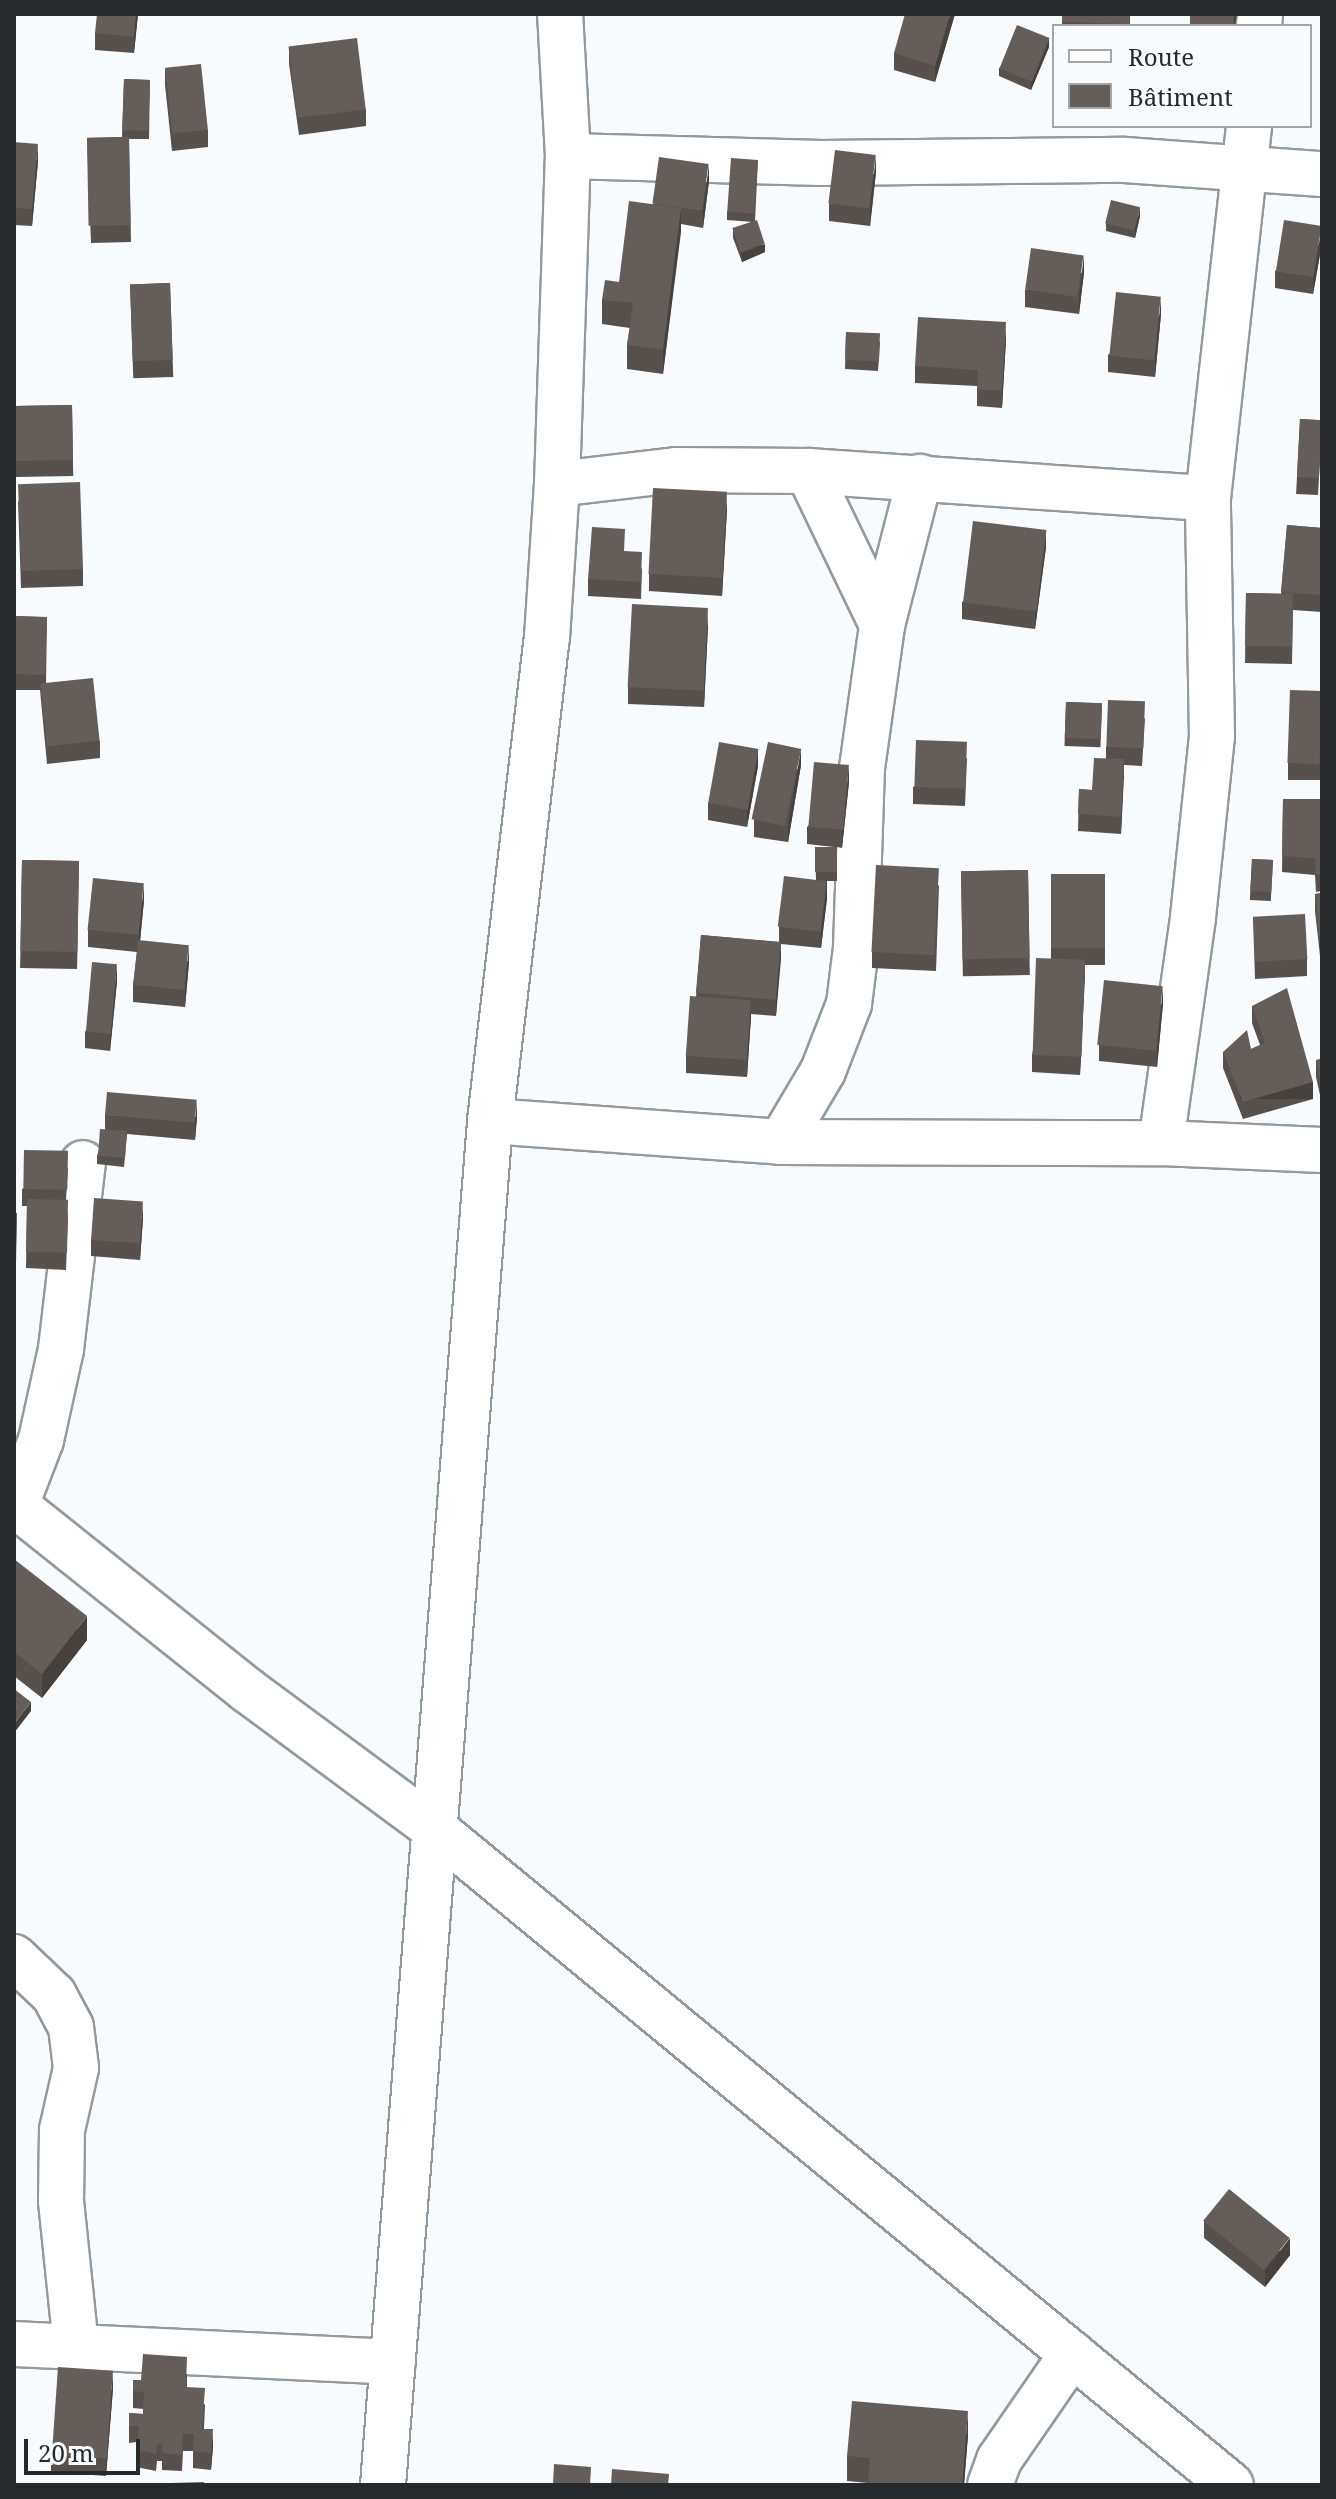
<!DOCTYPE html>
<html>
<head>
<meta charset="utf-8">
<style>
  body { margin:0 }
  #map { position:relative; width:1336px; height:2499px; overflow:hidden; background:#f8fbfe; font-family:"Noto Serif",serif }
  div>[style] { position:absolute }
  .roads { filter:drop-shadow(2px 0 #929a9f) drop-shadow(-2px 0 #929a9f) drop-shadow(0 2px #929a9f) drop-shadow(0 -2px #929a9f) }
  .street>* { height:44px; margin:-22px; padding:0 22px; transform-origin:22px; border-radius:22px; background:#fff }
  .secondary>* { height:44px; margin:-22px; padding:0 22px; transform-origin:22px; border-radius:22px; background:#fff }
  .wall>* { inset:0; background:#57504d; transform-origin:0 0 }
  .shaded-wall>* { inset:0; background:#47413e; transform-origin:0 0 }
  .building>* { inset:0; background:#655d59; transform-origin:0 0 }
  span { translate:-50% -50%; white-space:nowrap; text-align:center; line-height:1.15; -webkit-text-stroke:8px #f8fbfe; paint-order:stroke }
  .frame { position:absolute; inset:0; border:16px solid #272a2c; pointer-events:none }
  .legend { position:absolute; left:1052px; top:24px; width:260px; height:104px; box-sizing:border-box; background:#f8fbfe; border:2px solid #a4a7aa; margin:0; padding:10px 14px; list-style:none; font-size:24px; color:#272a2c }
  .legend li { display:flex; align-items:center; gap:16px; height:40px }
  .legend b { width:40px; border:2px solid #a4a7aa }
  .scale { position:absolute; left:24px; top:2439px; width:116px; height:36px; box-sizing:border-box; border:4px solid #272a2c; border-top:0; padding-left:10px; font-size:24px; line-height:28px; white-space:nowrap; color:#272a2c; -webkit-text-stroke:6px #f8fbfe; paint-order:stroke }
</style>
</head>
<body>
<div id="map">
  <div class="roads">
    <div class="street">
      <i style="left:1259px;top:26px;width:12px;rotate:-85deg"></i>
      <i style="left:568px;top:156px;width:253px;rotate:1.6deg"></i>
      <i style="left:821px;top:163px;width:304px;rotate:-0.6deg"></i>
      <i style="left:1125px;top:160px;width:197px;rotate:4.1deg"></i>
      <i style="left:808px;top:471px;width:171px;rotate:64.3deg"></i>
      <i style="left:557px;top:484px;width:120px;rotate:-6.7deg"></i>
      <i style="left:676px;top:470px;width:132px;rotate:0.4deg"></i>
      <i style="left:808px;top:471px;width:401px;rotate:3.9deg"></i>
      <i style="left:490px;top:1121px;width:292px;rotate:4.1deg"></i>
      <i style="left:781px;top:1142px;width:380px;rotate:0.2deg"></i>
      <i style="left:1161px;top:1143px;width:161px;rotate:2.5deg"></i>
      <i style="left:781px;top:1142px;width:82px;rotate:-59.4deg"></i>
      <i style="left:823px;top:1071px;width:72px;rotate:-68.8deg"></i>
      <i style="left:849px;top:1004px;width:56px;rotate:-82.9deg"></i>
      <i style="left:856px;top:948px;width:180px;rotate:-88.1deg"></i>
      <i style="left:862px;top:768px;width:144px;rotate:-82deg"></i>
      <i style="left:882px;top:625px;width:153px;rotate:-75.6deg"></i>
      <i style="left:1161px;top:1143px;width:228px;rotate:-81.9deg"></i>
      <i style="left:1193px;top:917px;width:181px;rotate:-84deg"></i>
      <i style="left:1212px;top:737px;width:239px;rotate:-91deg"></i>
      <i style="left:1208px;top:498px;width:374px;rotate:-83.7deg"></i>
      <i style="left:14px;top:1510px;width:75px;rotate:-68.9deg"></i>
      <i style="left:41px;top:1440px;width:93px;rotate:-77.6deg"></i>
      <i style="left:61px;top:1349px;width:187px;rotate:-83.3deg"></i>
      <i style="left:14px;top:1957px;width:55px;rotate:43.5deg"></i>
      <i style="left:54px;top:1995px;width:36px;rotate:62deg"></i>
      <i style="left:71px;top:2027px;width:41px;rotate:83deg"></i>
      <i style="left:76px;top:2068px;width:64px;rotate:102.7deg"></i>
      <i style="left:62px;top:2130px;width:71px;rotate:90.8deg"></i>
      <i style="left:61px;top:2201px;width:145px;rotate:84.1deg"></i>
      <i style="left:14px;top:2344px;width:379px;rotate:2.7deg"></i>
      <i style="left:383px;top:2485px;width:1368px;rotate:-85.51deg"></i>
      <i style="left:490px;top:1121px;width:486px;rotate:-83.3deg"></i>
      <i style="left:547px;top:638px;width:154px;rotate:-86.3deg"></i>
      <i style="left:557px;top:484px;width:328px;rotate:-88.1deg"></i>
      <i style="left:568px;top:156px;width:142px;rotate:-93.2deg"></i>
      <i style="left:990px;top:2485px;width:27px;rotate:-70deg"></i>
      <i style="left:999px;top:2460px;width:129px;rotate:-55.4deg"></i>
    </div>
    <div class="secondary">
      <i style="left:14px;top:1504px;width:298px;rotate:38.6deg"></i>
      <i style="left:247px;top:1690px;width:235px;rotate:36.5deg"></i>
      <i style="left:436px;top:1830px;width:1030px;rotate:39.49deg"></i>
    </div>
  </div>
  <div class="wall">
    <i style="clip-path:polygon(138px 14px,134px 53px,95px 50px,95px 33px)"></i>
    <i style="clip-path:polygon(955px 14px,935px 82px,894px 70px,894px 53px)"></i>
    <i style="left:1062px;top:14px;width:68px;height:12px"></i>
    <i style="clip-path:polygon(289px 47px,366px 109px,366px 126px,299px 135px,289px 64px)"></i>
    <i style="clip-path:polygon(1049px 47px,1031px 90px,999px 76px,999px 68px)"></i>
    <i style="clip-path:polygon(165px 68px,208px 130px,208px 147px,172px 151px,165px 85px)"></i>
    <i style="clip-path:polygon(124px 79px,150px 80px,149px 139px,129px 139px,131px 242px,91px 243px,87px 138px,122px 137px)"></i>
    <i style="clip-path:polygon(14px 142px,38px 161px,32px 226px,14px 225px)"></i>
    <i style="clip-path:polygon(758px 160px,755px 221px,765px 252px,742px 262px,733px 238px,733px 229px,753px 222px,727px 220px,727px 212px)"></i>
    <i style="clip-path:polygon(876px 172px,870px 226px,829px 221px,829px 204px)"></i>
    <i style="clip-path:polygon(709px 181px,703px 228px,681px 224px,663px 374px,627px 369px,627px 345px,630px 328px,602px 324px,602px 300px,619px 282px,653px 204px)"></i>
    <i style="clip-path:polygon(1140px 216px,1135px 238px,1106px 231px,1106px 223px)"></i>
    <i style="clip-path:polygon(1322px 243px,1313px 294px,1275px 288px,1275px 271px)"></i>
    <i style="clip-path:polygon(1322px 266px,1322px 292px,1320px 291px,1320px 274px)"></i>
    <i style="clip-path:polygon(1084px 272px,1079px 314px,1025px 307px,1025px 290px)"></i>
    <i style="left:170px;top:283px;width:94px;height:40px;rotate:88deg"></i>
    <i style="clip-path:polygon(1161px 314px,1155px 377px,1108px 372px,1108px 355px)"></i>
    <i style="clip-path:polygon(846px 332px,880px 342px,878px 371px,845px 369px)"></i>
    <i style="clip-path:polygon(1006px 339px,1002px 408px,977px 406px,977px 386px,915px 383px,915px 366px)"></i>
    <i style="left:72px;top:405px;width:71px;height:58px;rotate:89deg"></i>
    <i style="left:1300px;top:419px;width:22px;height:75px;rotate:3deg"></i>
    <i style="clip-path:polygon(18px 501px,83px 569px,83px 586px,21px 588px)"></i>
    <i style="clip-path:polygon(727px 509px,722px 596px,649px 591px,649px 574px)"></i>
    <i style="clip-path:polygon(1287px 525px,1322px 528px,1322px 612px,1293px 610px,1292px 664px,1245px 663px,1246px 593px,1281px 594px)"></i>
    <i style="clip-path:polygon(1046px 547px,1035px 629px,962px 619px,962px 602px)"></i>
    <i style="clip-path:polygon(624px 551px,642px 569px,641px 599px,588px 596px,588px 579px)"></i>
    <i style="clip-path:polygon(14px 616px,47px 617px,46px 683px,100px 741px,100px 758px,47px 764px,40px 690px,14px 690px)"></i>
    <i style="clip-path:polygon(708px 625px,704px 707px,628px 704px,628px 687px)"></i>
    <i style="clip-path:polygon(1322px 691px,1320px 780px,1288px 780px,1288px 763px)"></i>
    <i style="left:1066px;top:702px;width:36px;height:44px;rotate:2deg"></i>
    <i style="clip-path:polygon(1145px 718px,1142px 766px,1124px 765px,1121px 834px,1078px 831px,1079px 789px,1092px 790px,1106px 758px,1106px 747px)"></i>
    <i style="clip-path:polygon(967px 758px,965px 806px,913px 804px,913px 787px)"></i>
    <i style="clip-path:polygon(801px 765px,788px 842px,754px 837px,754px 820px)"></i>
    <i style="clip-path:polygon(758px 766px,747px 827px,708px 820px,708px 803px)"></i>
    <i style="clip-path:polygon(849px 782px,842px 848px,837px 847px,837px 881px,827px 881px,827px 898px,821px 948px,781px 944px,776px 1016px,751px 1014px,747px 1077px,686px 1073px,686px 1056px,696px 997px,701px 935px,779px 942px,779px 927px,816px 880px,815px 848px,834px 847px,807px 844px,807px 827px)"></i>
    <i style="clip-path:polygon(1283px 799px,1322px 799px,1322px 891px,1316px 892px,1315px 875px,1282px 872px)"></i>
    <i style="left:1252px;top:859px;width:21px;height:41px;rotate:3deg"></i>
    <i style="left:22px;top:860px;width:57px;height:108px;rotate:1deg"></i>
    <i style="left:1028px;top:870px;width:105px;height:67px;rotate:89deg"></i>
    <i style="clip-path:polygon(1051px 874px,1105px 874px,1105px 965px,1085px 965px,1080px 1075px,1032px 1072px,1032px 1055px,1051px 958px)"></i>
    <i style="clip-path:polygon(939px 885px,936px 971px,872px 968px,872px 952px)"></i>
    <i style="clip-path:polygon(1322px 893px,1322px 956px,1320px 956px,1315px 911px,1315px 894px)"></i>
    <i style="clip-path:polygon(144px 900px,140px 941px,189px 962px,185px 1007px,133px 1002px,133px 985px,137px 952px,88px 947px,88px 930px)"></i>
    <i style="clip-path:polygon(1253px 917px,1307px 959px,1307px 976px,1255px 979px)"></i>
    <i style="clip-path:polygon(117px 981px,110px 1051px,85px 1048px,85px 1032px)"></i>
    <i style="clip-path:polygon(1163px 1003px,1157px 1067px,1099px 1061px,1099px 1045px)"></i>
    <i style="clip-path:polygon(1252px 1006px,1313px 1099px,1243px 1119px,1223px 1068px,1223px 1052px,1251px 1049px,1260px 1045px,1252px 1023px)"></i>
    <i style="clip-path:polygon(1322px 1059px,1322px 1104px,1316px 1077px,1316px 1060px)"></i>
    <i style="clip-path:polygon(105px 1115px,197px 1117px,195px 1140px,127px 1134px,124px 1167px,97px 1164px,97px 1156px,105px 1129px)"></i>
    <i style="clip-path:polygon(68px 1168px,66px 1200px,68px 1217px,66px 1270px,26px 1268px,27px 1206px,22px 1206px,22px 1189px)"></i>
    <i style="clip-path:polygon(14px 1213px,17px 1213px,16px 1263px,14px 1263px)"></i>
    <i style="clip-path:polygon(143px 1218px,140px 1260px,91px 1256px,91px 1240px)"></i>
    <i style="clip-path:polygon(14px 1559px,87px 1640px,42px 1698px,14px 1676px)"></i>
    <i style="clip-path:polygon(1204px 2221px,1290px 2255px,1265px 2287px,1204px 2238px)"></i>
    <i style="clip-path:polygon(187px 2374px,187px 2387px,205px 2405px,204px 2429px,213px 2446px,211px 2470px,193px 2468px,193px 2451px,183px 2451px,182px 2471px,162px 2470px,162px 2461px,157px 2461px,156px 2471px,136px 2467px,137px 2442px,129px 2443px,129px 2413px,143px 2414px,143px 2409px,133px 2408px,133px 2391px,141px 2380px)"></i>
    <i style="clip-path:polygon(113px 2388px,106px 2476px,51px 2472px,51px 2455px)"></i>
    <i style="clip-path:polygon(968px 2435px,964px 2485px,868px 2485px,868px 2483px,847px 2481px,847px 2456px)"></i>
  </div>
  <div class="shaded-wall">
    <i style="clip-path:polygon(136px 14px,138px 14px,134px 53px,134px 37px)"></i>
    <i style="clip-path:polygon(950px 14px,955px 14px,935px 82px,935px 66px)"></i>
    <i style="clip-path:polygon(1234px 14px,1237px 14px,1235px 26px,1233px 26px)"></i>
    <i style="clip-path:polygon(1049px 38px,1049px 47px,1031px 90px,1031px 81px)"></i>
    <i style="clip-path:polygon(38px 144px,38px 161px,32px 226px,32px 209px)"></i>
    <i style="clip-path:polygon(876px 155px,876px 172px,870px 226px,870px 209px)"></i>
    <i style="clip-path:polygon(709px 164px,709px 181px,703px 228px,703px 211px)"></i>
    <i style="clip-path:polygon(1140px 207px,1140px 216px,1135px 238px,1135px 230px)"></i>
    <i style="clip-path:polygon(681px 208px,681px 232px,663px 374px,663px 350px)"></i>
    <i style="clip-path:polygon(1322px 226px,1322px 243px,1313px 294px,1313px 277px)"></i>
    <i style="clip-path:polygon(765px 244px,765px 252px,742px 262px,742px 253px)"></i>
    <i style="clip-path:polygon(1084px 255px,1084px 272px,1079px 314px,1079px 297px)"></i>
    <i style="clip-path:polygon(1161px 297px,1161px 314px,1155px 377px,1155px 361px)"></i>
    <i style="clip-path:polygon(1006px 322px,1006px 339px,1002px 408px,1002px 391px)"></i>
    <i style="clip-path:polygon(727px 492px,727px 509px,722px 596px,722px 579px)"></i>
    <i style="clip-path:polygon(1046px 530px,1046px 547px,1035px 629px,1035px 613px)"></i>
    <i style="clip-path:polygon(708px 608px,708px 625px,704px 707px,704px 690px)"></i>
    <i style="clip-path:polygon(758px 749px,758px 766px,747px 827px,747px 810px)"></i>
    <i style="clip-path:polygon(801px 749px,801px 765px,788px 842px,788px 826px)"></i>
    <i style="clip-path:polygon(1124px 759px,1124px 776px,1121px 834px,1121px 817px)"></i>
    <i style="clip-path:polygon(849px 765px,849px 782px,842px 848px,842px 831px)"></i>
    <i style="clip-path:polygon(827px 881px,827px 898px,821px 948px,821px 931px)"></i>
    <i style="clip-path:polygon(144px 883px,144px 900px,139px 952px,139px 935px)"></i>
    <i style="clip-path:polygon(781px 942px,781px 959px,776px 1016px,776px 999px)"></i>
    <i style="clip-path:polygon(189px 945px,189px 962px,185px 1007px,185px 990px)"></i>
    <i style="clip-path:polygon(1085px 960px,1085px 977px,1080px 1075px,1080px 1058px)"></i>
    <i style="clip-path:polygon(117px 964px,117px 981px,110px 1051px,110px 1034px)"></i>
    <i style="clip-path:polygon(1163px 986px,1163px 1003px,1157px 1067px,1157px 1050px)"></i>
    <i style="clip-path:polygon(751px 1000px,751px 1017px,747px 1077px,747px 1060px)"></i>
    <i style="left:1313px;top:1082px;width:17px;height:73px;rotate:90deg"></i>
    <i style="clip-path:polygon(197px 1100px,197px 1117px,195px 1140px,195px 1123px)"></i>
    <i style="clip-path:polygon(143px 1201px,143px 1218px,140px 1260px,140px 1243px)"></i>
    <i style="clip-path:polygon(87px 1616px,87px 1640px,42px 1698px,42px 1674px)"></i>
    <i style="clip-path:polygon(31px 1702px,31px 1711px,14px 1733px,14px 1724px)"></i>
    <i style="clip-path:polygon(1290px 2238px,1290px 2255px,1265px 2287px,1265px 2270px)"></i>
    <i style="clip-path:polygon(113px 2371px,113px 2388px,106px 2476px,106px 2459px)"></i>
    <i style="clip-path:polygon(968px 2411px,968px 2435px,964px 2485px,962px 2485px)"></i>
    <i style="clip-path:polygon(213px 2429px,213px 2446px,211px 2470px,211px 2453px)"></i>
  </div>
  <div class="building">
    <i style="clip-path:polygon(97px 14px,136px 14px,134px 37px,95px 33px)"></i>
    <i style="clip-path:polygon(905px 14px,950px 14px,935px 66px,894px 53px)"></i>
    <i style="clip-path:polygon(1062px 14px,1129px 14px,1129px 24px,1062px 22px)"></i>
    <i style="left:1190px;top:14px;width:44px;height:12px"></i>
    <i style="left:1017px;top:25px;width:35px;height:47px;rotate:22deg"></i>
    <i style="left:357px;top:38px;width:72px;height:69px;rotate:83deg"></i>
    <i style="left:201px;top:64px;width:66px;height:36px;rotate:84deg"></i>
    <i style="left:124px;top:79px;width:26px;height:51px;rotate:2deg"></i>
    <i style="left:129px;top:137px;width:88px;height:42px;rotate:89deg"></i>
    <i style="clip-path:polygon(14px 142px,38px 144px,32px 209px,14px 208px)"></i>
    <i style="left:835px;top:150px;width:41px;height:54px;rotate:7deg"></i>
    <i style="left:659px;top:157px;width:50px;height:47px;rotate:8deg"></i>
    <i style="left:731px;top:158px;width:27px;height:54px;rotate:4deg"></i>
    <i style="left:1111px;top:200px;width:30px;height:24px;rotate:14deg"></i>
    <i style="clip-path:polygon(629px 201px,681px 208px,663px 350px,627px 345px,633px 303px,602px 300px,605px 280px,619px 282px)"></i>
    <i style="left:757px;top:220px;width:25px;height:26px;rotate:72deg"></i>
    <i style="left:1284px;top:220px;width:38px;height:52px;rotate:9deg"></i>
    <i style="left:1031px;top:248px;width:53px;height:42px;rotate:8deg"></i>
    <i style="left:170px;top:283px;width:77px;height:40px;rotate:88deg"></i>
    <i style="left:1116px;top:292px;width:45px;height:64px;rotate:6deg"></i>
    <i style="clip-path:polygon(918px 317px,1006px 322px,1002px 391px,977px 389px,978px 370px,915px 366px)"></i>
    <i style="left:846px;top:332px;width:34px;height:28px;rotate:2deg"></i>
    <i style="left:72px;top:405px;width:55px;height:58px;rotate:89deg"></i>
    <i style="left:1300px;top:419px;width:22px;height:58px;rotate:3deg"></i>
    <i style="left:80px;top:482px;width:87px;height:62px;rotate:88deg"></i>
    <i style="left:653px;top:488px;width:74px;height:86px;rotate:3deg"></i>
    <i style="left:973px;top:521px;width:74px;height:82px;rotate:7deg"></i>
    <i style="clip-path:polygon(1287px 525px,1322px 528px,1322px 595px,1281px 592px)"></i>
    <i style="clip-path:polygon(592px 527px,625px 529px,624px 551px,642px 552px,641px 582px,588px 579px)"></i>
    <i style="left:1246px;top:593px;width:47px;height:53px;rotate:1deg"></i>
    <i style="left:632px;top:604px;width:76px;height:83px;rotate:3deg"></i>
    <i style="left:14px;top:616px;width:33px;height:58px;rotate:2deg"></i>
    <i style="left:93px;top:678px;width:63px;height:53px;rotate:84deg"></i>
    <i style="left:1290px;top:690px;width:32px;height:73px;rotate:2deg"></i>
    <i style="left:1108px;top:700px;width:37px;height:47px;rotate:2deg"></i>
    <i style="left:1066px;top:702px;width:36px;height:36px;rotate:2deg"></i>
    <i style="left:916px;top:740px;width:51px;height:47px;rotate:2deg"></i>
    <i style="left:719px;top:742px;width:40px;height:62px;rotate:10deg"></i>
    <i style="left:768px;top:742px;width:34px;height:79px;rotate:12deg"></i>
    <i style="clip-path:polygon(1094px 758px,1124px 759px,1121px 817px,1078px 814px,1079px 789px,1092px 790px)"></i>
    <i style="left:814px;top:762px;width:35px;height:65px;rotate:5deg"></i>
    <i style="clip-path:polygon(1283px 799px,1322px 799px,1322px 874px,1316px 875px,1315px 858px,1282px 856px)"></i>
    <i style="left:837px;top:847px;width:25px;height:22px;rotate:90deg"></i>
    <i style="left:1252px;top:859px;width:21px;height:32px;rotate:3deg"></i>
    <i style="left:22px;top:860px;width:57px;height:91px;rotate:1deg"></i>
    <i style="left:876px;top:865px;width:63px;height:87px;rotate:3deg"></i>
    <i style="left:1028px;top:870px;width:88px;height:67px;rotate:89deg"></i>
    <i style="left:1051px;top:874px;width:54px;height:74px"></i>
    <i style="left:784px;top:876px;width:43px;height:51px;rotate:7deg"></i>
    <i style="left:93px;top:878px;width:51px;height:52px;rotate:6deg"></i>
    <i style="clip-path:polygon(1322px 893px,1322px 939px,1320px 939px,1315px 894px)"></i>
    <i style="left:1305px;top:914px;width:45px;height:52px;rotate:87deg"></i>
    <i style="left:701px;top:935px;width:80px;height:58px;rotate:5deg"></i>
    <i style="left:138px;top:940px;width:51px;height:45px;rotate:6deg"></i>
    <i style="left:1036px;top:958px;width:49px;height:97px;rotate:2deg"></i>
    <i style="left:92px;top:962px;width:25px;height:70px;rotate:5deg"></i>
    <i style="left:1104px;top:980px;width:59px;height:65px;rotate:6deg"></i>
    <i style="clip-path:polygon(1287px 988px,1313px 1082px,1243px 1102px,1223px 1052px,1247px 1030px,1251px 1049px,1265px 1043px,1252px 1006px)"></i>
    <i style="left:690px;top:996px;width:61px;height:60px;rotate:4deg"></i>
    <i style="clip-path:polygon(1322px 1059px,1322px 1087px,1316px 1060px)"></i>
    <i style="left:107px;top:1092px;width:90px;height:23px;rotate:5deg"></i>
    <i style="clip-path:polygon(14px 1122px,16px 1122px,14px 1189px)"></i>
    <i style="left:100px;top:1129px;width:27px;height:27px;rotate:4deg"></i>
    <i style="left:24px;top:1150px;width:44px;height:39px;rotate:1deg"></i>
    <i style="left:94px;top:1198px;width:49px;height:42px;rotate:4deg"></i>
    <i style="left:27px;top:1199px;width:41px;height:53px;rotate:1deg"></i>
    <i style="clip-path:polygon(14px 1213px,17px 1213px,16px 1246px,14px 1246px)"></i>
    <i style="clip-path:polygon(14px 1559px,87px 1616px,42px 1674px,14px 1652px)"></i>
    <i style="clip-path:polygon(14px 1689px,31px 1702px,14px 1724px)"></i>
    <i style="left:1229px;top:2189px;width:78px;height:41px;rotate:39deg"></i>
    <i style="clip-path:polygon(143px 2354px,187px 2357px,186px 2387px,205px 2388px,202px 2429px,213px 2429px,211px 2453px,193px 2451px,194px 2434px,183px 2434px,182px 2455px,162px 2453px,163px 2445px,157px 2444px,156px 2454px,136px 2450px,139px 2426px,129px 2426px,129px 2413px,143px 2414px,144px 2392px,133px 2391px,133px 2380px,141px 2380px)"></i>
    <i style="left:58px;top:2367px;width:55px;height:88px;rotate:4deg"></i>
    <i style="clip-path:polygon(852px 2401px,968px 2411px,962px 2485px,913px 2485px,913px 2484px,893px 2483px,893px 2485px,868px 2485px,870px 2458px,847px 2456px)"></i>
    <i style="clip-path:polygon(554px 2464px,591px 2467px,590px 2485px,553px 2485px)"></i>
    <i style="clip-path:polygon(612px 2469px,669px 2474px,668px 2485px,611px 2485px)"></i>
    <i style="clip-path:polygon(204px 2482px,203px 2485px,168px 2485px,169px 2483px)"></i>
  </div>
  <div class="frame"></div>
  <ul class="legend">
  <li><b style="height:10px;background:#fff"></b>Route</li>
  <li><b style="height:22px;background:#655d59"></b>Bâtiment</li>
  </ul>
  <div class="scale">20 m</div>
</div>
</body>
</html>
